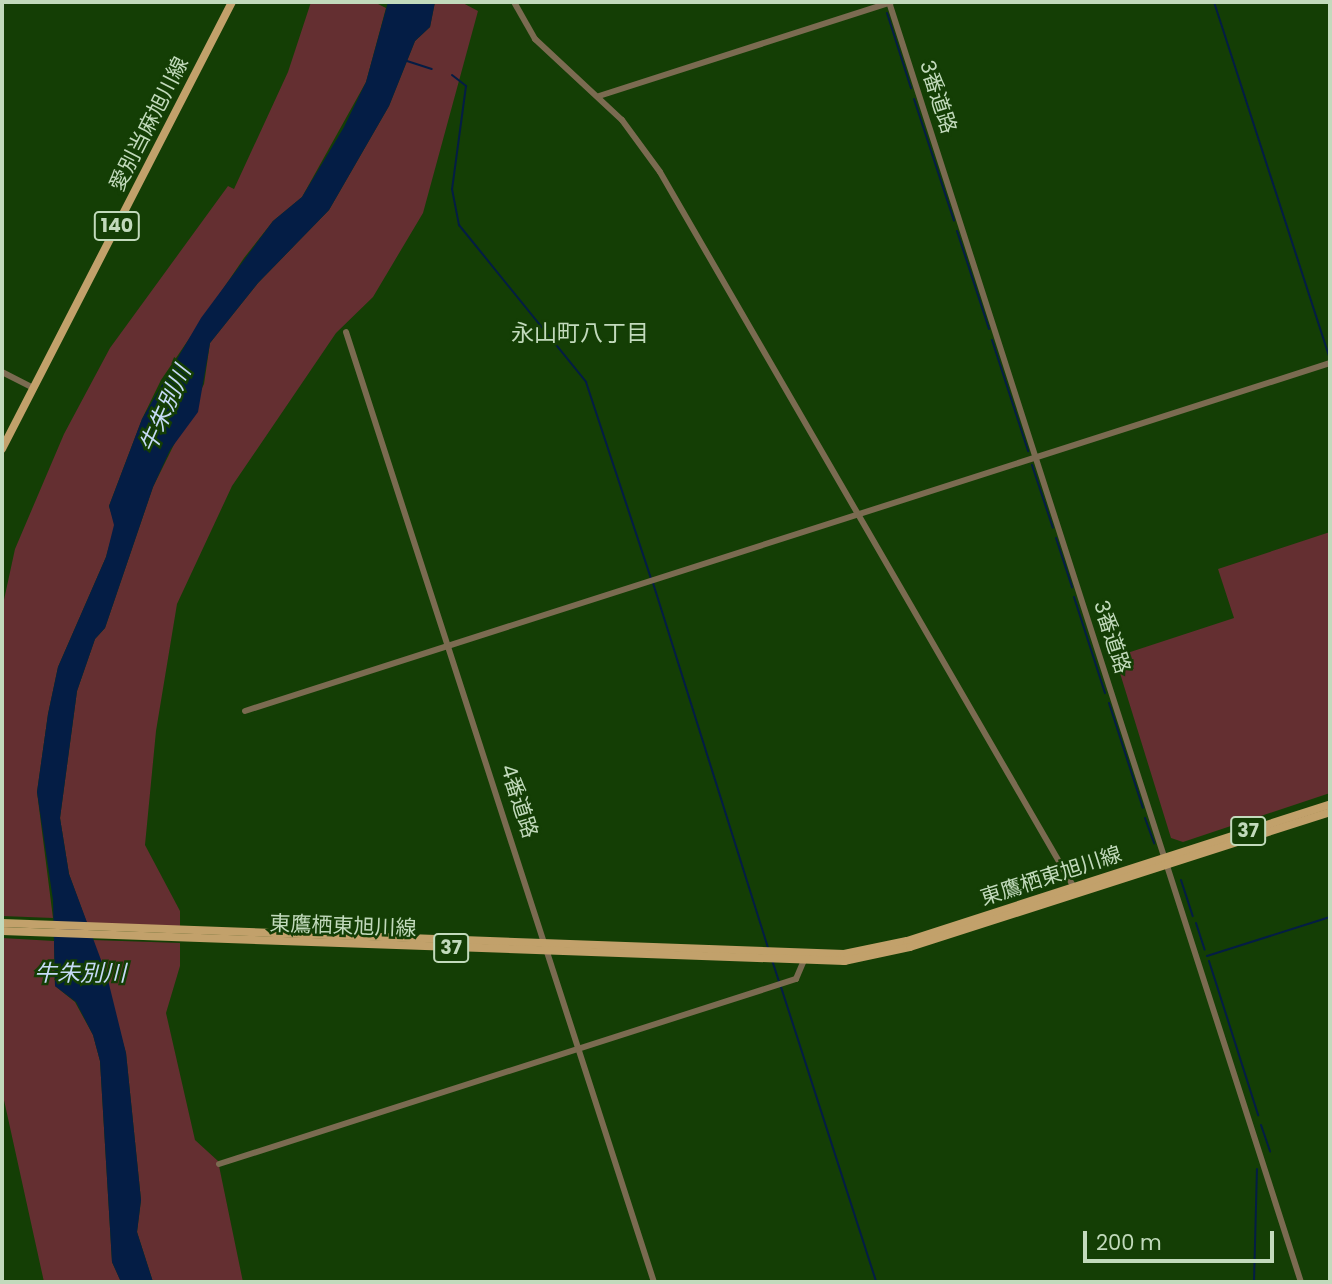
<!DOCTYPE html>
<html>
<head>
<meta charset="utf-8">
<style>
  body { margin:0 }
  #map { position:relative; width:1332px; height:1284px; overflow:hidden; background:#143e05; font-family:Poppins,"Noto Sans JP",sans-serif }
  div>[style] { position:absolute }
  .green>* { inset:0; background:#642f31 }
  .water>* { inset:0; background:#041d45 }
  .stream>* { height:2px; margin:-1px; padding:0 1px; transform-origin:1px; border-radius:1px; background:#041d45 }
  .minor>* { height:6px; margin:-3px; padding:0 3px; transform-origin:3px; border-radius:3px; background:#7b6b51 }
  .major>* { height:8px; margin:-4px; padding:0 4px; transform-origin:4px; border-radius:4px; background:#c2a16b }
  span { translate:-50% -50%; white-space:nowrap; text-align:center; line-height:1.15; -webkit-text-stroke:5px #143e05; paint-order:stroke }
  .shield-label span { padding:2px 5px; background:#143e05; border:2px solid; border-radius:5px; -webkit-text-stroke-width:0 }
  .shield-label { font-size:19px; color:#c2dabc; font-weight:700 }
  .street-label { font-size:21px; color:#c2dabc }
  .neighbourhood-label { font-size:23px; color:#c2dabc }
  .water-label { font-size:23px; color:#c7daf7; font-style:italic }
  .frame { position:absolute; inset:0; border:4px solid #c2dabc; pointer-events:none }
  .scale { position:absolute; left:1083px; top:1231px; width:191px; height:32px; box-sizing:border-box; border:4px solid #c2dabc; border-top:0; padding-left:9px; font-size:21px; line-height:24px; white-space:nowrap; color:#c2dabc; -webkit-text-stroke:5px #143e05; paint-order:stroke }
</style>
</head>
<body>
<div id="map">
  <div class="green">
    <i style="clip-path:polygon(311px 2px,374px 2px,386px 8px,366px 82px,302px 197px,273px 221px,244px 258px,161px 380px,142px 419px,109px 506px,115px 525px,106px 557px,58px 667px,48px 714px,37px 792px,53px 918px,2px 916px,2px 609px,15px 549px,64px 434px,110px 348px,228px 186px,234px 189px,288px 72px)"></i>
    <i style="clip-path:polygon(435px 2px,461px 2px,478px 11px,423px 213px,373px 297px,336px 333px,232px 486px,177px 604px,156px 731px,145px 845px,180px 911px,180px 930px,88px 926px,69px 874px,60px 818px,77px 691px,95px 639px,105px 628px,153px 487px,204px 384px,210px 343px,258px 283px,329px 210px,389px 106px,415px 41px,430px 27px)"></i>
    <i style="clip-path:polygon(1330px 532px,1330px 793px,1183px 842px,1171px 838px,1115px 657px,1234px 618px,1218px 569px)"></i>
    <i style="clip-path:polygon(2px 938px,54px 941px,55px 986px,75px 1002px,93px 1035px,100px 1061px,112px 1262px,121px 1282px,44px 1282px,2px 1091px)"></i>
    <i style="clip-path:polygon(93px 940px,180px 943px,180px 966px,166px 1013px,195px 1140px,218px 1161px,243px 1282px,153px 1282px,137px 1232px,141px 1200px,126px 1053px)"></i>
  </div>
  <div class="water">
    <i style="clip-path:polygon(388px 2px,435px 2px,430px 27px,415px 41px,389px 106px,329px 210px,258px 283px,210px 343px,198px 412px,170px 450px,153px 487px,105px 628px,95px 639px,77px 691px,60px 818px,69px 874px,107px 976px,126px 1053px,141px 1200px,137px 1232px,153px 1282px,121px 1282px,112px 1262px,100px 1061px,93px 1035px,76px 1002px,55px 986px,53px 900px,37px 792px,48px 714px,58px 667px,106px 557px,114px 525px,109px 506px,142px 419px,201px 318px,273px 221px,302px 197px,344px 127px,366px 82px)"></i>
  </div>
  <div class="stream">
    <i style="left:1214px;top:2px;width:371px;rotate:72deg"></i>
    <i style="left:887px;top:13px;width:79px;rotate:72.3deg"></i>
    <i style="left:407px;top:61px;width:26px;rotate:18deg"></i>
    <i style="left:452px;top:75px;width:18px;rotate:38deg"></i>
    <i style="left:466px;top:86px;width:104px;rotate:97.7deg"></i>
    <i style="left:452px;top:189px;width:37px;rotate:79deg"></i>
    <i style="left:459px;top:225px;width:202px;rotate:51deg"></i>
    <i style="left:586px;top:382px;width:206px;rotate:71.7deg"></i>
    <i style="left:914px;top:99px;width:128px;rotate:71.8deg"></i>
    <i style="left:957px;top:231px;width:103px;rotate:71.9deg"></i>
    <i style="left:992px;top:340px;width:117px;rotate:72deg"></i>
    <i style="left:1032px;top:465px;width:66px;rotate:71.6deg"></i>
    <i style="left:1056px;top:538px;width:52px;rotate:71.9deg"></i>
    <i style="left:653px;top:583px;width:383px;rotate:72.5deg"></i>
    <i style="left:1074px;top:597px;width:101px;rotate:72.1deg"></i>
    <i style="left:1109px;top:703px;width:110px;rotate:72.1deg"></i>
    <i style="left:1145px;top:818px;width:27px;rotate:70deg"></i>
    <i style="left:1181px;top:880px;width:38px;rotate:72deg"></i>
    <i style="left:1196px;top:923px;width:28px;rotate:72deg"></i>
    <i style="left:1207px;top:956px;width:129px;rotate:-17.6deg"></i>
    <i style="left:772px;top:960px;width:23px;rotate:72deg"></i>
    <i style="left:1209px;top:961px;width:162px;rotate:72.3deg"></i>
    <i style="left:781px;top:987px;width:310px;rotate:72.1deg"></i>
    <i style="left:1261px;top:1125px;width:28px;rotate:71deg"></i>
    <i style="left:1254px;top:1282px;width:113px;rotate:-88.5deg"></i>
  </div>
  <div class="minor">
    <i style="left:514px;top:2px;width:43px;rotate:60.4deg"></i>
    <i style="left:535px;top:39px;width:119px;rotate:43deg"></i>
    <i style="left:622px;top:120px;width:64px;rotate:53.8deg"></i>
    <i style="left:660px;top:172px;width:828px;rotate:59.94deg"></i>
    <i style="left:889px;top:2px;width:1345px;rotate:72.16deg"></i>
    <i style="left:599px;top:96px;width:307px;rotate:-17.8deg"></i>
    <i style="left:346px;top:332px;width:999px;rotate:72.04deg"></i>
    <i style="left:2px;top:372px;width:35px;rotate:27deg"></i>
    <i style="left:245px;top:711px;width:1139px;rotate:-17.78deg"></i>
    <i style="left:219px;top:1164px;width:606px;rotate:-17.78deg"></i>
    <i style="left:796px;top:979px;width:25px;rotate:-67deg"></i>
  </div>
  <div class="major">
    <i style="left:2px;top:449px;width:503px;rotate:-62.77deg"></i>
    <i style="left:2px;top:923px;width:843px;rotate:2.11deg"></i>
    <i style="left:844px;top:954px;width:64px;rotate:-11.7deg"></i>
    <i style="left:907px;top:941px;width:445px;rotate:-17.9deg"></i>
    <i style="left:2px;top:931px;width:843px;rotate:2.04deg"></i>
    <i style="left:844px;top:961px;width:67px;rotate:-12deg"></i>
    <i style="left:910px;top:947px;width:441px;rotate:-17.8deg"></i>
  </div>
  <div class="shield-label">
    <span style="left:117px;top:226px">140</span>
    <span style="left:1248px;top:831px">37</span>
    <span style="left:451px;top:948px">37</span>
  </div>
  <div class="street-label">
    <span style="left:938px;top:97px;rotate:72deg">3番道路</span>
    <span style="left:149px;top:124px;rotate:-63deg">愛別当麻旭川線</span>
    <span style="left:1112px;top:637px;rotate:72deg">3番道路</span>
    <span style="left:519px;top:801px;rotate:72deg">4番道路</span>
    <span style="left:1051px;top:876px;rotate:-18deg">東鷹栖東旭川線</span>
    <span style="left:343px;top:926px;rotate:2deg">東鷹栖東旭川線</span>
  </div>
  <div class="neighbourhood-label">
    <span style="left:580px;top:333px">永山町八丁目</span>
  </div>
  <div class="water-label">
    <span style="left:165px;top:409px;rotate:-66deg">牛朱別川</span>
    <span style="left:80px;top:973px">牛朱別川</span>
  </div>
  <div class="frame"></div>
  <div class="scale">200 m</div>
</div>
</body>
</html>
